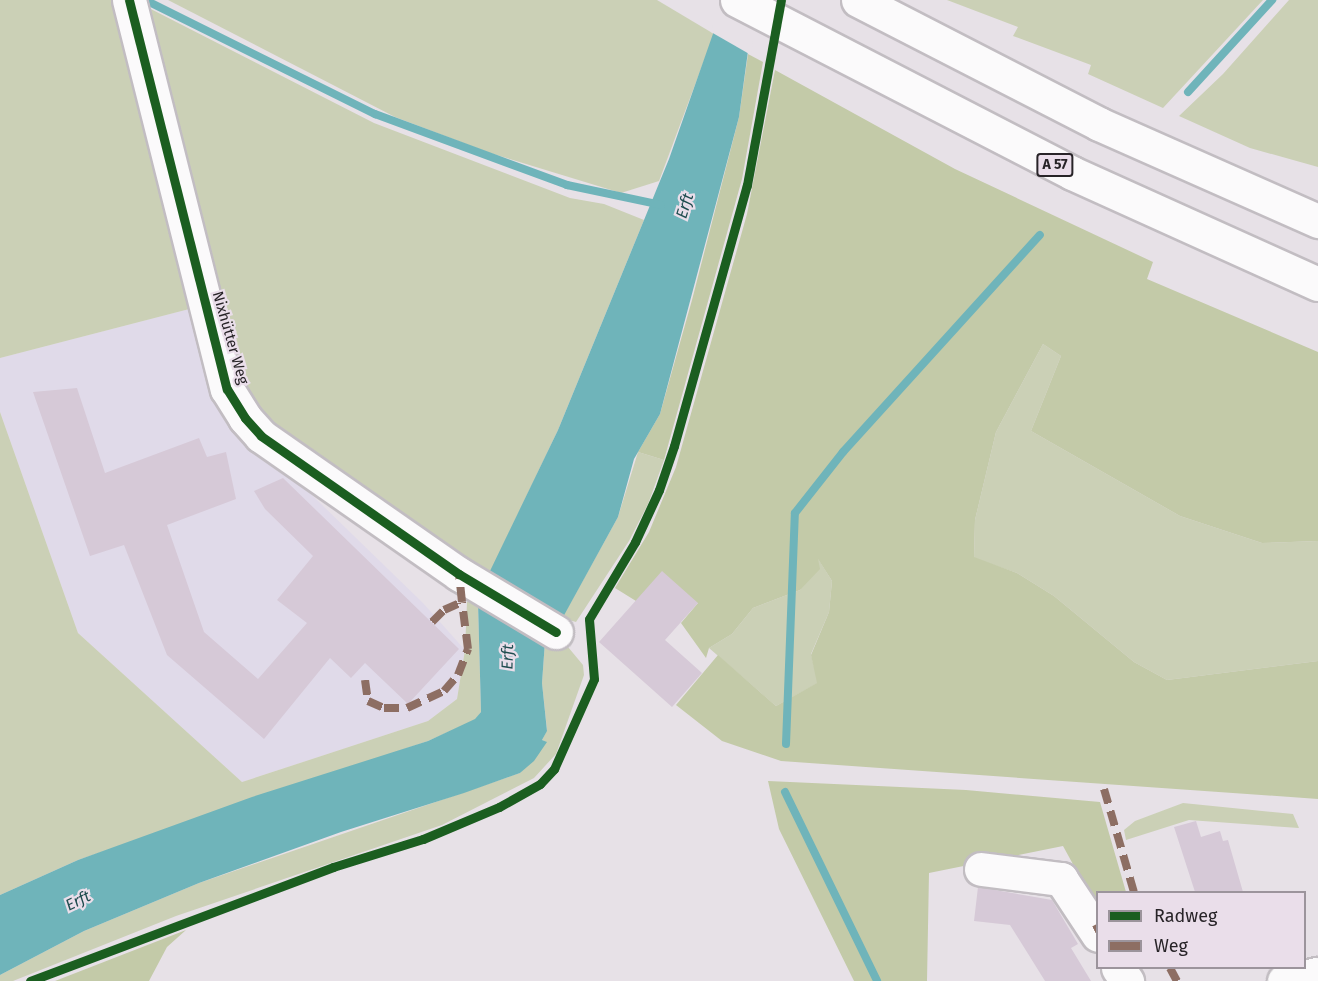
<!DOCTYPE html>
<html>
<head>
<meta charset="utf-8">
<style>
  body { margin:0 }
  #map { position:relative; width:1318px; height:981px; overflow:hidden; background:#e7e1e7; font-family:"Fira Sans",sans-serif }
  div>[style] { position:absolute }
  .commercial>* { inset:0; background:#e0dae9 }
  .green>* { inset:0; background:#cbd0b6 }
  .forest>* { inset:0; background:#c3caa8 }
  .water>* { inset:0; background:#6fb4ba }
  .pier>* { inset:0; background:#e7e1e7 }
  .stream>* { height:8px; margin:-4px; padding:0 4px; transform-origin:4px; border-radius:4px; background:#6fb4ba }
  .building>* { inset:0; background:#d6c9d7 }
  .roads { filter:drop-shadow(2px 0 #c2bdc2) drop-shadow(-2px 0 #c2bdc2) drop-shadow(0 2px #c2bdc2) drop-shadow(0 -2px #c2bdc2) }
  .street>* { height:33px; margin:-16.5px; padding:0 16.5px; transform-origin:16.5px; border-radius:16.5px; background:#fbfafb }
  .highway>* { height:33px; margin:-16.5px; padding:0 16.5px; transform-origin:16.5px; border-radius:16.5px; background:#fbfafb }
  .quiet>* { height:8px; margin-top:-4px; transform-origin:0; background:repeating-linear-gradient(90deg,#8d6e63 0 15px,transparent 0 23px) }
  .cycleway>* { height:9px; margin:-4.5px; padding:0 4.5px; transform-origin:4.5px; border-radius:4.5px; background:#1b5e20 }
  span { translate:-50% -50%; white-space:nowrap; text-align:center; line-height:1.15; -webkit-text-stroke:4.5px #eadeea; paint-order:stroke }
  .shield-label span { padding:2px 4px; background:#eadeea; border:2px solid; border-radius:4px; -webkit-text-stroke-width:0 }
  .shield-label { font-size:14px; color:#282428; font-weight:700 }
  .street-label { font-size:15px; color:#282428 }
  .water-label { font-size:16px; color:#1f4c4f; font-style:italic }
  .legend { position:absolute; left:1096px; top:891px; width:210px; height:78px; box-sizing:border-box; background:#eadeea; border:2px solid #9c949c; margin:0; padding:8px 10px; list-style:none; font-size:18px; color:#282428 }
  .legend li { display:flex; align-items:center; gap:12px; height:30px }
  .legend b { width:30px; border:2px solid #9c949c }
</style>
</head>
<body>
<div id="map">
  <div class="commercial">
    <i style="clip-path:polygon(197px 307px,283px 467px,423px 603px,465px 650px,457px 699px,428px 721px,242px 782px,78px 633px,0 412px,0 358px)"></i>
  </div>
  <div class="green">
    <i style="clip-path:polygon(0 0,117px 0,197px 307px,0 358px)"></i>
    <i style="clip-path:polygon(168px 0,657px 0,714px 34px,659px 181px,621px 193px,490px 153px,395px 117px)"></i>
    <i style="clip-path:polygon(947px 0,1263px 0,1163px 108px,1088px 74px,1091px 65px,1013px 36px,1018px 27px)"></i>
    <i style="clip-path:polygon(1289px 0,1318px 0,1318px 167px,1250px 148px,1179px 116px,1223px 74px)"></i>
    <i style="clip-path:polygon(141px 4px,374px 123px,570px 198px,604px 204px,644px 220px,558px 430px,487px 579px,294px 446px,238px 388px)"></i>
    <i style="clip-path:polygon(1043px 344px,1061px 356px,1031px 431px,1180px 516px,1262px 543px,1318px 541px,1318px 661px,1167px 680px,1134px 662px,1054px 596px,1017px 573px,974px 558px,975px 520px,996px 432px)"></i>
    <i style="clip-path:polygon(0 412px,78px 633px,242px 782px,428px 721px,457px 699px,465px 650px,467px 602px,473px 600px,478px 603px,481px 712px,475px 720px,428px 741px,78px 860px,0 895px)"></i>
    <i style="clip-path:polygon(638px 452px,664px 460px,648px 504px,629px 541px,576px 622px,562px 618px,618px 517px)"></i>
    <i style="clip-path:polygon(817px 557px,832px 581px,829px 612px,811px 654px,818px 683px,776px 706px,709px 648px,732px 634px,753px 608px,800px 590px)"></i>
    <i style="clip-path:polygon(545px 641px,568px 647px,583px 665px,584px 675px,556px 754px,534px 778px,442px 825px,176px 916px,13px 981px,0 981px,0 975px,84px 931px,199px 883px,520px 773px,546px 742px,542px 740px,547px 730px,542px 683px)"></i>
    <i style="clip-path:polygon(1183px 803px,1293px 814px,1299px 828px,1189px 820px,1126px 840px,1124px 830px,1135px 821px)"></i>
  </div>
  <div class="forest">
    <i style="clip-path:polygon(748px 54px,763px 62px,742px 179px,664px 460px,638px 452px,660px 414px,692px 300px,739px 117px)"></i>
    <i style="clip-path:polygon(775px 70px,955px 169px,1153px 262px,1147px 279px,1318px 352px,1318px 541px,1262px 543px,1180px 516px,1031px 431px,1061px 356px,1043px 344px,996px 432px,975px 520px,974px 557px,1017px 573px,1054px 596px,1134px 662px,1167px 680px,1318px 661px,1318px 799px,781px 761px,722px 741px,676px 705px,718px 655px,776px 706px,817px 683px,811px 655px,829px 612px,832px 581px,818px 559px,820px 569px,800px 590px,753px 608px,732px 634px,709px 648px,706px 658px,681px 623px,698px 603px,636px 601px,615px 588px,649px 532px,676px 467px,747px 214px)"></i>
    <i style="clip-path:polygon(768px 781px,966px 790px,1100px 802px,1126px 892px,1098px 892px,1097px 908px,1063px 846px,929px 873px,927px 981px,854px 981px,779px 829px)"></i>
    <i style="clip-path:polygon(186px 930px,167px 947px,149px 981px,55px 981px)"></i>
  </div>
  <div class="water">
    <i style="clip-path:polygon(755px 0,739px 117px,660px 414px,634px 459px,618px 517px,562px 619px,545px 641px,542px 683px,547px 731px,542px 740px,547px 742px,534px 761px,520px 773px,464px 793px,341px 832px,199px 883px,84px 931px,0 975px,0 895px,78px 860px,252px 797px,428px 741px,475px 719px,481px 712px,478px 603px,490px 571px,558px 430px,669px 159px,721px 11px)"></i>
  </div>
  <div class="pier">
    <i style="clip-path:polygon(720px 0,758px 0,751px 55px,711px 32px)"></i>
  </div>
  <div class="stream">
    <i style="left:145px;top:0;width:257px;rotate:26.4deg"></i>
    <i style="left:375px;top:114px;width:205px;rotate:20.3deg"></i>
    <i style="left:567px;top:185px;width:96px;rotate:12deg"></i>
    <i style="left:1188px;top:92px;width:125px;rotate:-47.6deg"></i>
    <i style="left:786px;top:744px;width:231px;rotate:-87.8deg"></i>
    <i style="left:795px;top:513px;width:78px;rotate:-51.8deg"></i>
    <i style="left:843px;top:452px;width:293px;rotate:-47.8deg"></i>
    <i style="left:785px;top:792px;width:210px;rotate:64deg"></i>
  </div>
  <div class="building">
    <i style="clip-path:polygon(77px 388px,105px 473px,199px 438px,207px 457px,226px 452px,236px 499px,167px 525px,204px 632px,258px 679px,307px 623px,277px 600px,313px 556px,265px 509px,254px 491px,283px 478px,459px 649px,408px 704px,365px 663px,351px 678px,330px 658px,264px 739px,167px 655px,124px 545px,90px 556px,33px 392px)"></i>
    <i style="clip-path:polygon(662px 571px,698px 603px,665px 640px,702px 673px,672px 707px,599px 642px)"></i>
    <i style="clip-path:polygon(1196px 821px,1201px 837px,1220px 831px,1223px 841px,1228px 840px,1243px 892px,1195px 892px,1174px 827px)"></i>
    <i style="clip-path:polygon(978px 887px,1052px 900px,1078px 944px,1071px 948px,1091px 981px,1045px 981px,1010px 925px,974px 921px)"></i>
  </div>
  <div class="roads">
    <div class="street">
      <i style="left:129px;top:0;width:401px;rotate:75.9deg"></i>
      <i style="left:227px;top:389px;width:34px;rotate:58deg"></i>
      <i style="left:245px;top:418px;width:24px;rotate:48deg"></i>
      <i style="left:261px;top:436px;width:241px;rotate:34.9deg"></i>
      <i style="left:459px;top:574px;width:113px;rotate:30.9deg"></i>
      <i style="left:981px;top:869px;width:81px;rotate:7.1deg"></i>
      <i style="left:1061px;top:879px;width:67px;rotate:56.5deg"></i>
      <i style="left:1118px;top:968px;width:16px;rotate:55deg"></i>
      <i style="left:1284px;top:981px;width:35px;rotate:-12deg"></i>
    </div>
    <div class="highway">
      <i style="left:737px;top:0;width:377px;rotate:27.3deg"></i>
      <i style="left:1072px;top:173px;width:270px;rotate:24.3deg"></i>
      <i style="left:858px;top:0;width:271px;rotate:27.2deg"></i>
      <i style="left:1099px;top:124px;width:240px;rotate:23.9deg"></i>
    </div>
  </div>
  <div class="quiet">
    <i style="left:432px;top:622px;width:17px;rotate:-45deg"></i>
    <i style="left:444px;top:610px;width:20px;rotate:-24deg"></i>
    <i style="left:462px;top:602px;width:28px;rotate:-96deg"></i>
    <i style="left:365px;top:680px;width:21px;rotate:82deg"></i>
    <i style="left:368px;top:701px;width:17px;rotate:24deg"></i>
    <i style="left:384px;top:708px;width:23px"></i>
    <i style="left:407px;top:708px;width:41px;rotate:-24.7deg"></i>
    <i style="left:444px;top:691px;width:21px;rotate:-49deg"></i>
    <i style="left:458px;top:675px;width:28px;rotate:-69deg"></i>
    <i style="left:468px;top:649px;width:47px;rotate:-97.3deg"></i>
    <i style="left:1104px;top:789px;width:107px;rotate:73.8deg"></i>
    <i style="left:1094px;top:930px;width:4px;rotate:-27deg"></i>
    <i style="left:1170px;top:968px;width:15px;rotate:62deg"></i>
  </div>
  <div class="cycleway">
    <i style="left:129px;top:0;width:401px;rotate:75.9deg"></i>
    <i style="left:227px;top:389px;width:34px;rotate:58deg"></i>
    <i style="left:245px;top:418px;width:24px;rotate:48deg"></i>
    <i style="left:261px;top:436px;width:241px;rotate:34.9deg"></i>
    <i style="left:459px;top:574px;width:113px;rotate:30.9deg"></i>
    <i style="left:30px;top:981px;width:324px;rotate:-20.6deg"></i>
    <i style="left:333px;top:867px;width:94px;rotate:-17.3deg"></i>
    <i style="left:423px;top:839px;width:82px;rotate:-22.8deg"></i>
    <i style="left:499px;top:807px;width:47px;rotate:-29.3deg"></i>
    <i style="left:540px;top:784px;width:21px;rotate:-47deg"></i>
    <i style="left:554px;top:769px;width:98px;rotate:-66deg"></i>
    <i style="left:594px;top:679px;width:60px;rotate:-94.8deg"></i>
    <i style="left:589px;top:619px;width:90px;rotate:-59.1deg"></i>
    <i style="left:635px;top:542px;width:57px;rotate:-65.2deg"></i>
    <i style="left:659px;top:490px;width:46px;rotate:-71.2deg"></i>
    <i style="left:674px;top:446px;width:271px;rotate:-74.4deg"></i>
    <i style="left:747px;top:185px;width:188px;rotate:-79.6deg"></i>
  </div>
  <div class="shield-label">
    <span style="left:1055px;top:165px">A 57</span>
  </div>
  <div class="street-label">
    <span style="left:230px;top:338px;rotate:74deg">Nixhütter Weg</span>
  </div>
  <div class="water-label">
    <span style="left:685px;top:206px;rotate:-73deg">Erft</span>
    <span style="left:508px;top:657px;rotate:-89deg">Erft</span>
    <span style="left:78px;top:901px;rotate:-26deg">Erft</span>
  </div>
  <ul class="legend">
  <li><b style="height:8px;background:#1b5e20"></b>Radweg</li>
  <li><b style="height:8px;background:#8d6e63"></b>Weg</li>
  </ul>
</div>
</body>
</html>
